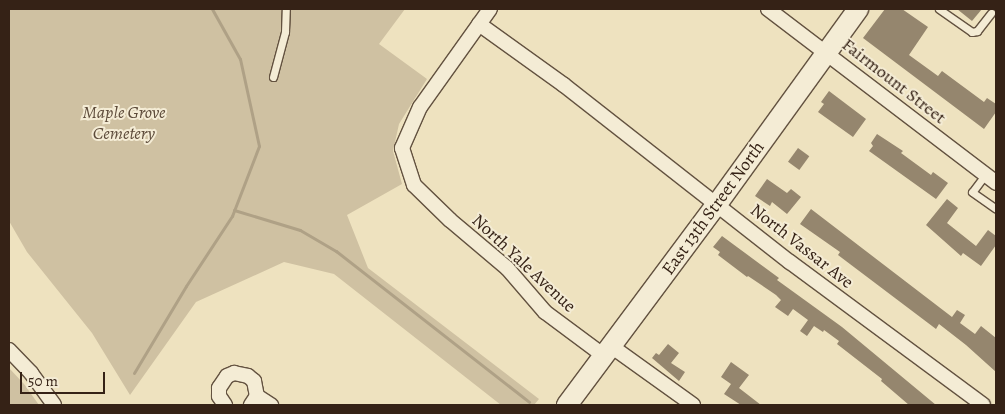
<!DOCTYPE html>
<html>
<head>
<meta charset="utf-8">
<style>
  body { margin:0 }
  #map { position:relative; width:1005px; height:414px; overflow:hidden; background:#eee2bf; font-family:Alegreya,serif }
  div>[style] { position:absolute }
  .green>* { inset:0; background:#cfc1a2 }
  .stream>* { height:3px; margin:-1.5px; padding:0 1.5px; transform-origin:1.5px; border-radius:1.5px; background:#afa186 }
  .building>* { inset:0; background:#95866e; transform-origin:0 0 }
  .roads { filter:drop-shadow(1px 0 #635240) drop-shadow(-1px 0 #635240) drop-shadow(0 1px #635240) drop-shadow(0 -1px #635240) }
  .lane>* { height:7px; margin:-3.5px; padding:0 3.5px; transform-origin:3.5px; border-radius:3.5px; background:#f4ecd5 }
  .street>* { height:14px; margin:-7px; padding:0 7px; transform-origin:7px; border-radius:7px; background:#f4ecd5 }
  .secondary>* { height:20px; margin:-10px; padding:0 10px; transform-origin:10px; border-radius:10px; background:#f4ecd5 }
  span { translate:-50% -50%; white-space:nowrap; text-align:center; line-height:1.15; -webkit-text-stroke:4px #f4ecd5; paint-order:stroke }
  .street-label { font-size:18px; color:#352216 }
  .park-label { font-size:18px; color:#5c4a39; font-style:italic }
  .frame { position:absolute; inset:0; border:10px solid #352216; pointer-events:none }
  .scale { position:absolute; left:20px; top:372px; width:85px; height:22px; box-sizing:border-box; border:2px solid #352216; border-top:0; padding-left:6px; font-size:15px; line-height:18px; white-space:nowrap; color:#352216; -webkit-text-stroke:4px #f4ecd5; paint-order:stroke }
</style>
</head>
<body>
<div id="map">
  <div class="green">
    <i style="clip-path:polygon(9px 9px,405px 9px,379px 44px,427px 79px,399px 124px,393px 151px,402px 184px,347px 215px,368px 268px,539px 399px,534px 405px,501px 405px,334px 274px,284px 262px,196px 302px,130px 395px,92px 333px,27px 252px,9px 221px)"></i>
    <i style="clip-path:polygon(9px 368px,24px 384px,39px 405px,9px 405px)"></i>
  </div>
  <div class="stream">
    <i style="left:234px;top:210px;width:69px;rotate:16.9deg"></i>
    <i style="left:300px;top:230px;width:42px;rotate:30.3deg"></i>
    <i style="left:336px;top:251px;width:245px;rotate:38deg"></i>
    <i style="left:134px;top:373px;width:101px;rotate:-59.1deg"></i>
    <i style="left:186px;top:286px;width:84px;rotate:-56.7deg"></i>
    <i style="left:232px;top:216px;width:75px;rotate:-68.9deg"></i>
    <i style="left:259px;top:146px;width:89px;rotate:-102.3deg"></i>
    <i style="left:240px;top:59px;width:57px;rotate:-119.2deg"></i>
  </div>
  <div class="building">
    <i style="clip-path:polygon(885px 9px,902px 9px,928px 27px,909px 55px,938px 76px,942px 71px,984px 102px,987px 98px,996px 104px,996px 112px,984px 129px,863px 38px)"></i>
    <i style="clip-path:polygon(957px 9px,982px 9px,972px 21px)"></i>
    <i style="clip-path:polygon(829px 91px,866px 119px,853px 137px,818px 112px,824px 104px,821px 102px)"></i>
    <i style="clip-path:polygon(877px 134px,903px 151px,901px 153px,931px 175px,933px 172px,948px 183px,936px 199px,869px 151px,873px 146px,871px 143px)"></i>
    <i style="left:798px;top:148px;width:14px;height:17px;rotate:36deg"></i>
    <i style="clip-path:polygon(767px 179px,787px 193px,791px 189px,801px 197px,787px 214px,772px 202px,770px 206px,755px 196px)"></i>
    <i style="clip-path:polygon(947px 199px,958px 208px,947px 223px,976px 246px,988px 230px,996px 236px,996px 245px,981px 266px,963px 253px,961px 256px,926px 225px)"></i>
    <i style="clip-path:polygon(811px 209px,952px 317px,957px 310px,965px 315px,960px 323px,975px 334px,981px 326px,996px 338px,996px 372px,966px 345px,939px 324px,936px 329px,838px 255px,840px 252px,800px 224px)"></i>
    <i style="clip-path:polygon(722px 236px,779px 278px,777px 280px,842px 327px,936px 405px,909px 405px,881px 381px,882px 379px,837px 344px,839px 341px,824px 330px,823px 332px,814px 326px,807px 336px,800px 331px,808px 320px,793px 309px,788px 316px,775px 307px,781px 300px,776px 295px,748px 276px,747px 277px,718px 255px,720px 252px,713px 247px)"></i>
    <i style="clip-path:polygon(668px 344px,679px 353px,671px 363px,685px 372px,679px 381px,652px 358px,656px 353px,659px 355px)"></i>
    <i style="clip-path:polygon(731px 362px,749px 375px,739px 388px,761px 405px,741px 405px,724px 394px,731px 384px,721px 377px)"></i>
  </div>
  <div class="roads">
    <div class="lane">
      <i style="left:939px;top:9px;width:40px;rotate:34.9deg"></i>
      <i style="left:972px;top:32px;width:5px;rotate:-11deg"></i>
      <i style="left:977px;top:31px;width:23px;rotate:-52deg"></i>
      <i style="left:273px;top:77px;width:47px;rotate:-75.1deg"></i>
      <i style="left:285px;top:32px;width:23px;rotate:-88deg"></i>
      <i style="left:985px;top:175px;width:21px;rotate:127deg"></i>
      <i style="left:972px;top:192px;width:29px;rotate:35deg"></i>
    </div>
    <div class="street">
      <i style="left:490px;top:9px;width:120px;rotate:125.5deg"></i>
      <i style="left:420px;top:107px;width:45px;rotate:113.7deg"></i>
      <i style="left:402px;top:148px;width:39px;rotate:72deg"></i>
      <i style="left:414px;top:185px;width:50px;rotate:44.2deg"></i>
      <i style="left:450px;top:220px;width:75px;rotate:40.1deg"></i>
      <i style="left:507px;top:268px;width:58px;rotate:49.2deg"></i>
      <i style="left:545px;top:312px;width:74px;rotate:36.7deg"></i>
      <i style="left:768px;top:9px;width:287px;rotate:37.3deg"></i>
      <i style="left:479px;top:24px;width:105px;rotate:35.7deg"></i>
      <i style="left:564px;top:85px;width:287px;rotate:38.1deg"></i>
      <i style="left:790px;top:262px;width:240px;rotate:36.5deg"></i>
      <i style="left:611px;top:346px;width:101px;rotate:35.7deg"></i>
      <i style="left:9px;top:350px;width:32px;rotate:46deg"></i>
      <i style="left:31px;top:373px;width:39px;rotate:54deg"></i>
      <i style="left:257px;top:396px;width:17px;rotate:33deg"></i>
      <i style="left:225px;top:405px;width:11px;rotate:-124deg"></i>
      <i style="left:219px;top:396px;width:8px;rotate:-90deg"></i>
      <i style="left:219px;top:388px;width:14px;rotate:-56deg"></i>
      <i style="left:227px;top:376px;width:8px;rotate:-23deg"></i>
      <i style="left:234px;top:373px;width:14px;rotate:12deg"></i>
      <i style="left:248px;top:376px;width:8px;rotate:40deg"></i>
      <i style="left:254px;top:381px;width:15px;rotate:79deg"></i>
      <i style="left:257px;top:396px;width:11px;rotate:124deg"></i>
    </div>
    <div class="secondary">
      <i style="left:567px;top:405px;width:251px;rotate:-53.3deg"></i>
      <i style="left:717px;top:204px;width:241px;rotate:-54.1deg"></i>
    </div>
  </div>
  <div class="street-label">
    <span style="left:894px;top:81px;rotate:38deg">Fairmount Street</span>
    <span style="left:713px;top:208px;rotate:-54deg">East 13th Street North</span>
    <span style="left:802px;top:246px;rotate:38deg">North Vassar Ave</span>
    <span style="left:524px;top:263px;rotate:43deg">North Yale Avenue</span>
  </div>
  <div class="park-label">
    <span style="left:124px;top:123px">Maple Grove<br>Cemetery</span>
  </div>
  <div class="frame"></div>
  <div class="scale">50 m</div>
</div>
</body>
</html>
